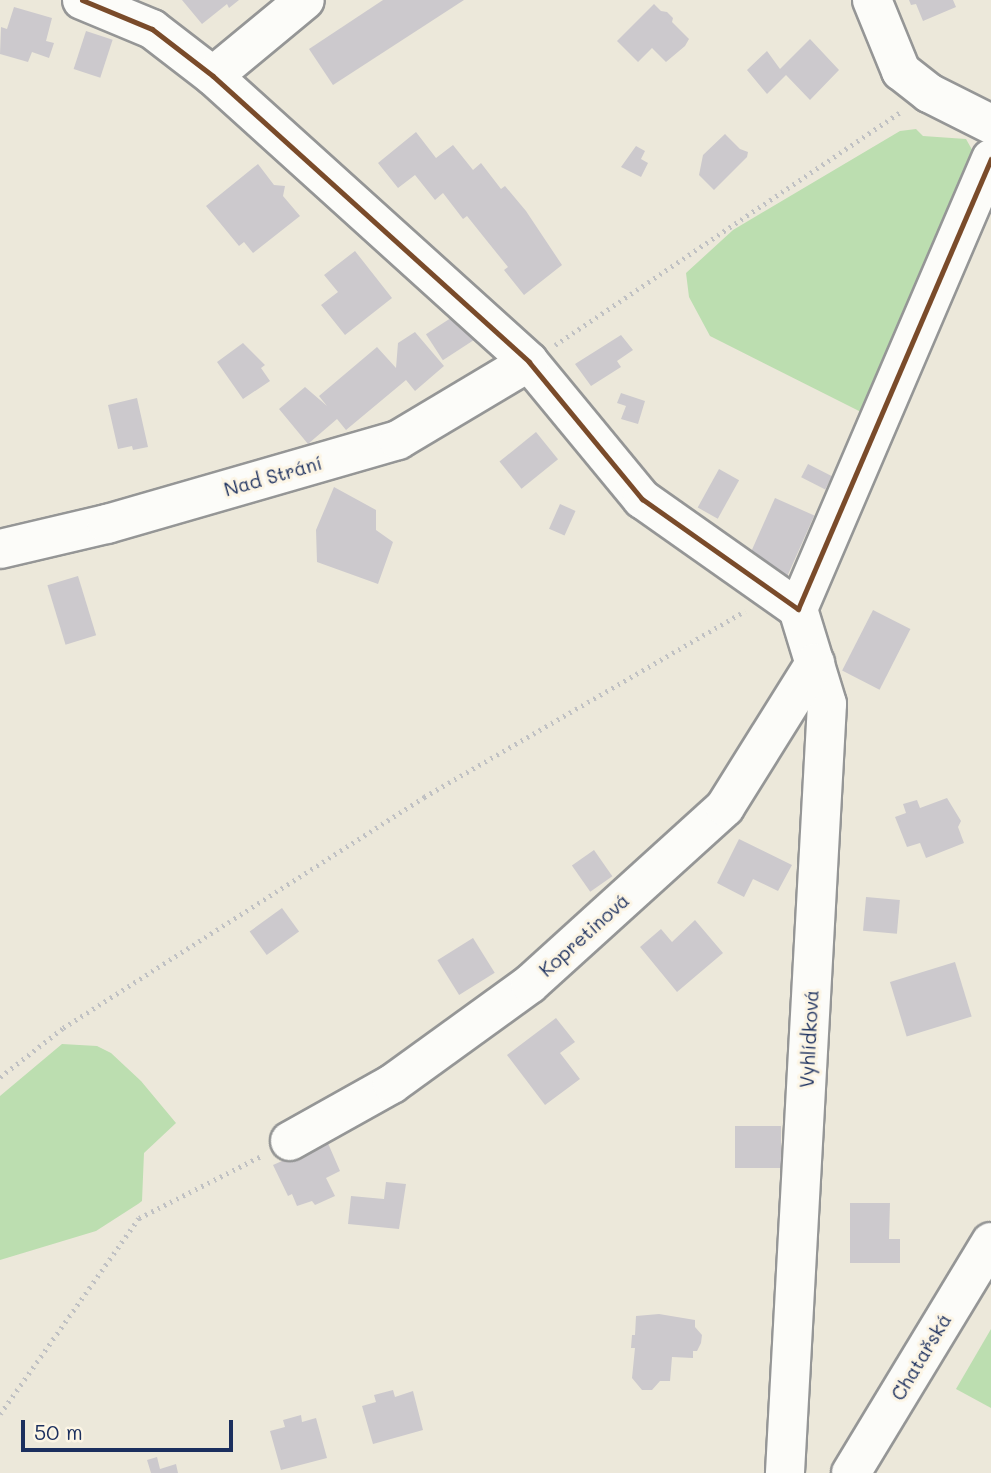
<!DOCTYPE html>
<html>
<head>
<meta charset="utf-8">
<style>
  body { margin:0 }
  #map { position:relative; width:991px; height:1473px; overflow:hidden; background:#ece8da; font-family:Mali,sans-serif }
  div>[style] { position:absolute }
  .green>* { inset:0; background:#bcdeb0 }
  .building>* { inset:0; background:#ccc9cd; transform-origin:0 0 }
  .path>* { height:4.5px; margin-top:-2.25px; transform-origin:0; background:repeating-linear-gradient(90deg,#c0c1c3 0 2px,transparent 0 7px) }
  .roads { filter:drop-shadow(2px 0 #959696) drop-shadow(-2px 0 #959696) drop-shadow(0 2px #959696) drop-shadow(0 -2px #959696) }
  .minor>* { height:38px; margin:-19px; padding:0 19px; transform-origin:19px; border-radius:19px; background:#fcfcf9 }
  .bus-1>* { height:5px; margin:-2.5px; padding:0 2.5px; transform-origin:2.5px; border-radius:2.5px; background:#7a4b2a }
  span { translate:-50% -50%; white-space:nowrap; text-align:center; line-height:1.15; -webkit-text-stroke:6px #fcf5e5; paint-order:stroke }
  .street-label { font-size:19px; color:#1b2f5e }
  .scale { position:absolute; left:21px; top:1420px; width:212px; height:32px; box-sizing:border-box; border:4px solid #1b2f5e; border-top:0; padding-left:9px; font-size:21px; line-height:24px; white-space:nowrap; color:#1b2f5e; -webkit-text-stroke:5px #fcf5e5; paint-order:stroke }
</style>
</head>
<body>
<div id="map">
  <div class="green">
    <i style="clip-path:polygon(916px 129px,923px 136px,966px 139px,975px 155px,863px 413px,710px 336px,689px 297px,686px 273px,733px 230px,900px 131px)"></i>
    <i style="clip-path:polygon(62px 1044px,97px 1046px,111px 1053px,141px 1081px,176px 1123px,144px 1153px,142px 1201px,138px 1204px,96px 1231px,0 1260px,0 1096px)"></i>
    <i style="clip-path:polygon(991px 1329px,991px 1408px,956px 1389px)"></i>
  </div>
  <div class="building">
    <i style="clip-path:polygon(182px 0,239px 0,229px 8px,227px 4px,202px 24px)"></i>
    <i style="clip-path:polygon(383px 0,464px 0,333px 85px,309px 49px)"></i>
    <i style="clip-path:polygon(909px 0,953px 0,956px 7px,923px 21px,916px 4px,911px 5px)"></i>
    <i style="clip-path:polygon(654px 4px,661px 11px,667px 12px,673px 18px,672px 22px,689px 39px,685px 46px,666px 62px,652px 48px,638px 62px,617px 41px)"></i>
    <i style="clip-path:polygon(14px 7px,52px 18px,46px 41px,54px 43px,49px 58px,32px 52px,28px 62px,0 54px,1px 27px,7px 29px)"></i>
    <i style="left:86px;top:31px;width:28px;height:40px;rotate:18deg"></i>
    <i style="clip-path:polygon(810px 39px,839px 70px,810px 100px,786px 75px,767px 94px,747px 70px,767px 51px,780px 69px)"></i>
    <i style="clip-path:polygon(416px 132px,436px 158px,453px 145px,473px 170px,481px 163px,501px 189px,505px 186px,526px 211px,562px 265px,524px 295px,504px 270px,508px 267px,487px 241px,467px 216px,463px 219px,443px 193px,435px 200px,415px 175px,398px 188px,378px 163px)"></i>
    <i style="clip-path:polygon(725px 134px,740px 149px,748px 152px,747px 157px,714px 190px,699px 175px,703px 155px)"></i>
    <i style="clip-path:polygon(636px 146px,645px 151px,641px 159px,648px 163px,641px 177px,621px 167px)"></i>
    <i style="clip-path:polygon(258px 164px,274px 185px,285px 186px,283px 196px,300px 216px,253px 253px,244px 242px,239px 246px,206px 206px)"></i>
    <i style="clip-path:polygon(355px 251px,392px 298px,345px 335px,321px 305px,338px 292px,324px 275px)"></i>
    <i style="left:457px;top:314px;width:31px;height:37px;rotate:57deg"></i>
    <i style="clip-path:polygon(415px 332px,444px 366px,415px 391px,406px 380px,346px 430px,337px 419px,308px 444px,279px 409px,305px 387px,327px 406px,319px 396px,377px 347px,396px 368px,398px 343px)"></i>
    <i style="clip-path:polygon(621px 335px,633px 350px,617px 361px,621px 367px,591px 386px,575px 364px)"></i>
    <i style="clip-path:polygon(243px 343px,265px 365px,261px 368px,270px 381px,243px 399px,217px 362px)"></i>
    <i style="clip-path:polygon(621px 393px,645px 401px,638px 424px,621px 419px,626px 406px,617px 403px)"></i>
    <i style="clip-path:polygon(137px 398px,148px 447px,133px 450px,132px 446px,118px 449px,108px 405px)"></i>
    <i style="left:536px;top:432px;width:35px;height:47px;rotate:51deg"></i>
    <i style="left:808px;top:464px;width:27px;height:15px;rotate:27deg"></i>
    <i style="left:719px;top:469px;width:23px;height:44px;rotate:29deg"></i>
    <i style="clip-path:polygon(334px 487px,376px 510px,376px 530px,393px 542px,378px 584px,317px 562px,316px 530px)"></i>
    <i style="left:775px;top:498px;width:43px;height:70px;rotate:24deg"></i>
    <i style="left:560px;top:504px;width:17px;height:27px;rotate:24deg"></i>
    <i style="left:78px;top:576px;width:62px;height:32px;rotate:73deg"></i>
    <i style="left:873px;top:610px;width:42px;height:68px;rotate:27deg"></i>
    <i style="clip-path:polygon(947px 798px,961px 821px,958px 827px,964px 843px,926px 858px,920px 843px,907px 847px,895px 817px,906px 813px,903px 804px,917px 800px,920px 808px)"></i>
    <i style="clip-path:polygon(739px 839px,792px 865px,778px 891px,753px 879px,744px 897px,717px 883px)"></i>
    <i style="left:594px;top:850px;width:32px;height:27px;rotate:55deg"></i>
    <i style="left:866px;top:897px;width:34px;height:34px;rotate:5deg"></i>
    <i style="left:282px;top:908px;width:29px;height:40px;rotate:54deg"></i>
    <i style="clip-path:polygon(695px 920px,723px 953px,677px 992px,640px 947px,661px 929px,672px 942px)"></i>
    <i style="left:473px;top:938px;width:41px;height:42px;rotate:58deg"></i>
    <i style="left:955px;top:962px;width:57px;height:68px;rotate:73deg"></i>
    <i style="clip-path:polygon(556px 1018px,575px 1042px,560px 1053px,580px 1079px,545px 1105px,507px 1055px)"></i>
    <i style="left:735px;top:1126px;width:46px;height:42px"></i>
    <i style="clip-path:polygon(327px 1141px,340px 1171px,326px 1178px,335px 1196px,315px 1205px,312px 1201px,297px 1206px,292px 1194px,288px 1196px,273px 1165px)"></i>
    <i style="clip-path:polygon(386px 1182px,406px 1184px,399px 1229px,348px 1224px,351px 1196px,384px 1199px)"></i>
    <i style="clip-path:polygon(850px 1203px,890px 1203px,889px 1239px,900px 1239px,900px 1263px,850px 1263px)"></i>
    <i style="clip-path:polygon(659px 1314px,695px 1320px,695px 1327px,702px 1335px,701px 1343px,697px 1351px,693px 1351px,693px 1358px,672px 1357px,670px 1381px,660px 1381px,652px 1390px,642px 1390px,632px 1378px,635px 1348px,631px 1348px,632px 1335px,635px 1335px,636px 1316px)"></i>
    <i style="clip-path:polygon(393px 1390px,395px 1397px,413px 1391px,423px 1430px,373px 1444px,362px 1406px,376px 1402px,374px 1395px)"></i>
    <i style="clip-path:polygon(301px 1415px,302px 1422px,316px 1418px,327px 1458px,281px 1470px,270px 1431px,285px 1427px,283px 1420px)"></i>
    <i style="clip-path:polygon(157px 1457px,160px 1469px,176px 1464px,178px 1473px,151px 1473px,147px 1460px)"></i>
  </div>
  <div class="path">
    <i style="left:555px;top:345px;width:419px;rotate:-34deg"></i>
    <i style="left:0;top:1077px;width:80px;rotate:-37.9deg"></i>
    <i style="left:63px;top:1028px;width:429px;rotate:-32.6deg"></i>
    <i style="left:424px;top:797px;width:371px;rotate:-30.1deg"></i>
    <i style="left:0;top:1414px;width:240px;rotate:-54.7deg"></i>
    <i style="left:139px;top:1218px;width:137px;rotate:-26.9deg"></i>
  </div>
  <div class="roads">
    <div class="minor">
      <i style="left:82px;top:0;width:76px;rotate:22.5deg"></i>
      <i style="left:152px;top:29px;width:77px;rotate:37.6deg"></i>
      <i style="left:213px;top:76px;width:426px;rotate:42.1deg"></i>
      <i style="left:529px;top:362px;width:178px;rotate:50.5deg"></i>
      <i style="left:642px;top:499px;width:191px;rotate:35.2deg"></i>
      <i style="left:798px;top:609px;width:99px;rotate:73deg"></i>
      <i style="left:827px;top:704px;width:770px;rotate:93.13deg"></i>
      <i style="left:872px;top:0;width:77px;rotate:67.8deg"></i>
      <i style="left:901px;top:71px;width:36px;rotate:38deg"></i>
      <i style="left:929px;top:93px;width:69px;rotate:26.6deg"></i>
      <i style="left:213px;top:76px;width:119px;rotate:-39.6deg"></i>
      <i style="left:0;top:549px;width:110px;rotate:-13.2deg"></i>
      <i style="left:107px;top:524px;width:303px;rotate:-16.1deg"></i>
      <i style="left:398px;top:440px;width:152px;rotate:-30.8deg"></i>
      <i style="left:798px;top:609px;width:490px;rotate:-66.8deg"></i>
      <i style="left:290px;top:1141px;width:117px;rotate:-29.2deg"></i>
      <i style="left:392px;top:1084px;width:170px;rotate:-35.9deg"></i>
      <i style="left:530px;top:984px;width:263px;rotate:-42.2deg"></i>
      <i style="left:725px;top:807px;width:170px;rotate:-58deg"></i>
      <i style="left:851px;top:1473px;width:270px;rotate:-58.8deg"></i>
    </div>
  </div>
  <div class="bus-1">
    <i style="left:82px;top:0;width:76px;rotate:22.5deg"></i>
    <i style="left:152px;top:29px;width:77px;rotate:37.6deg"></i>
    <i style="left:213px;top:76px;width:426px;rotate:42.1deg"></i>
    <i style="left:529px;top:362px;width:178px;rotate:50.5deg"></i>
    <i style="left:642px;top:499px;width:191px;rotate:35.2deg"></i>
    <i style="left:798px;top:609px;width:490px;rotate:-66.8deg"></i>
  </div>
  <div class="street-label">
    <span style="left:273px;top:476px;rotate:-16deg">Nad Strání</span>
    <span style="left:584px;top:935px;rotate:-42deg">Kopretinová</span>
    <span style="left:809px;top:1039px;rotate:-87deg">Vyhlídková</span>
    <span style="left:921px;top:1357px;rotate:-59deg">Chatařská</span>
  </div>
  <div class="scale">50 m</div>
</div>
</body>
</html>
